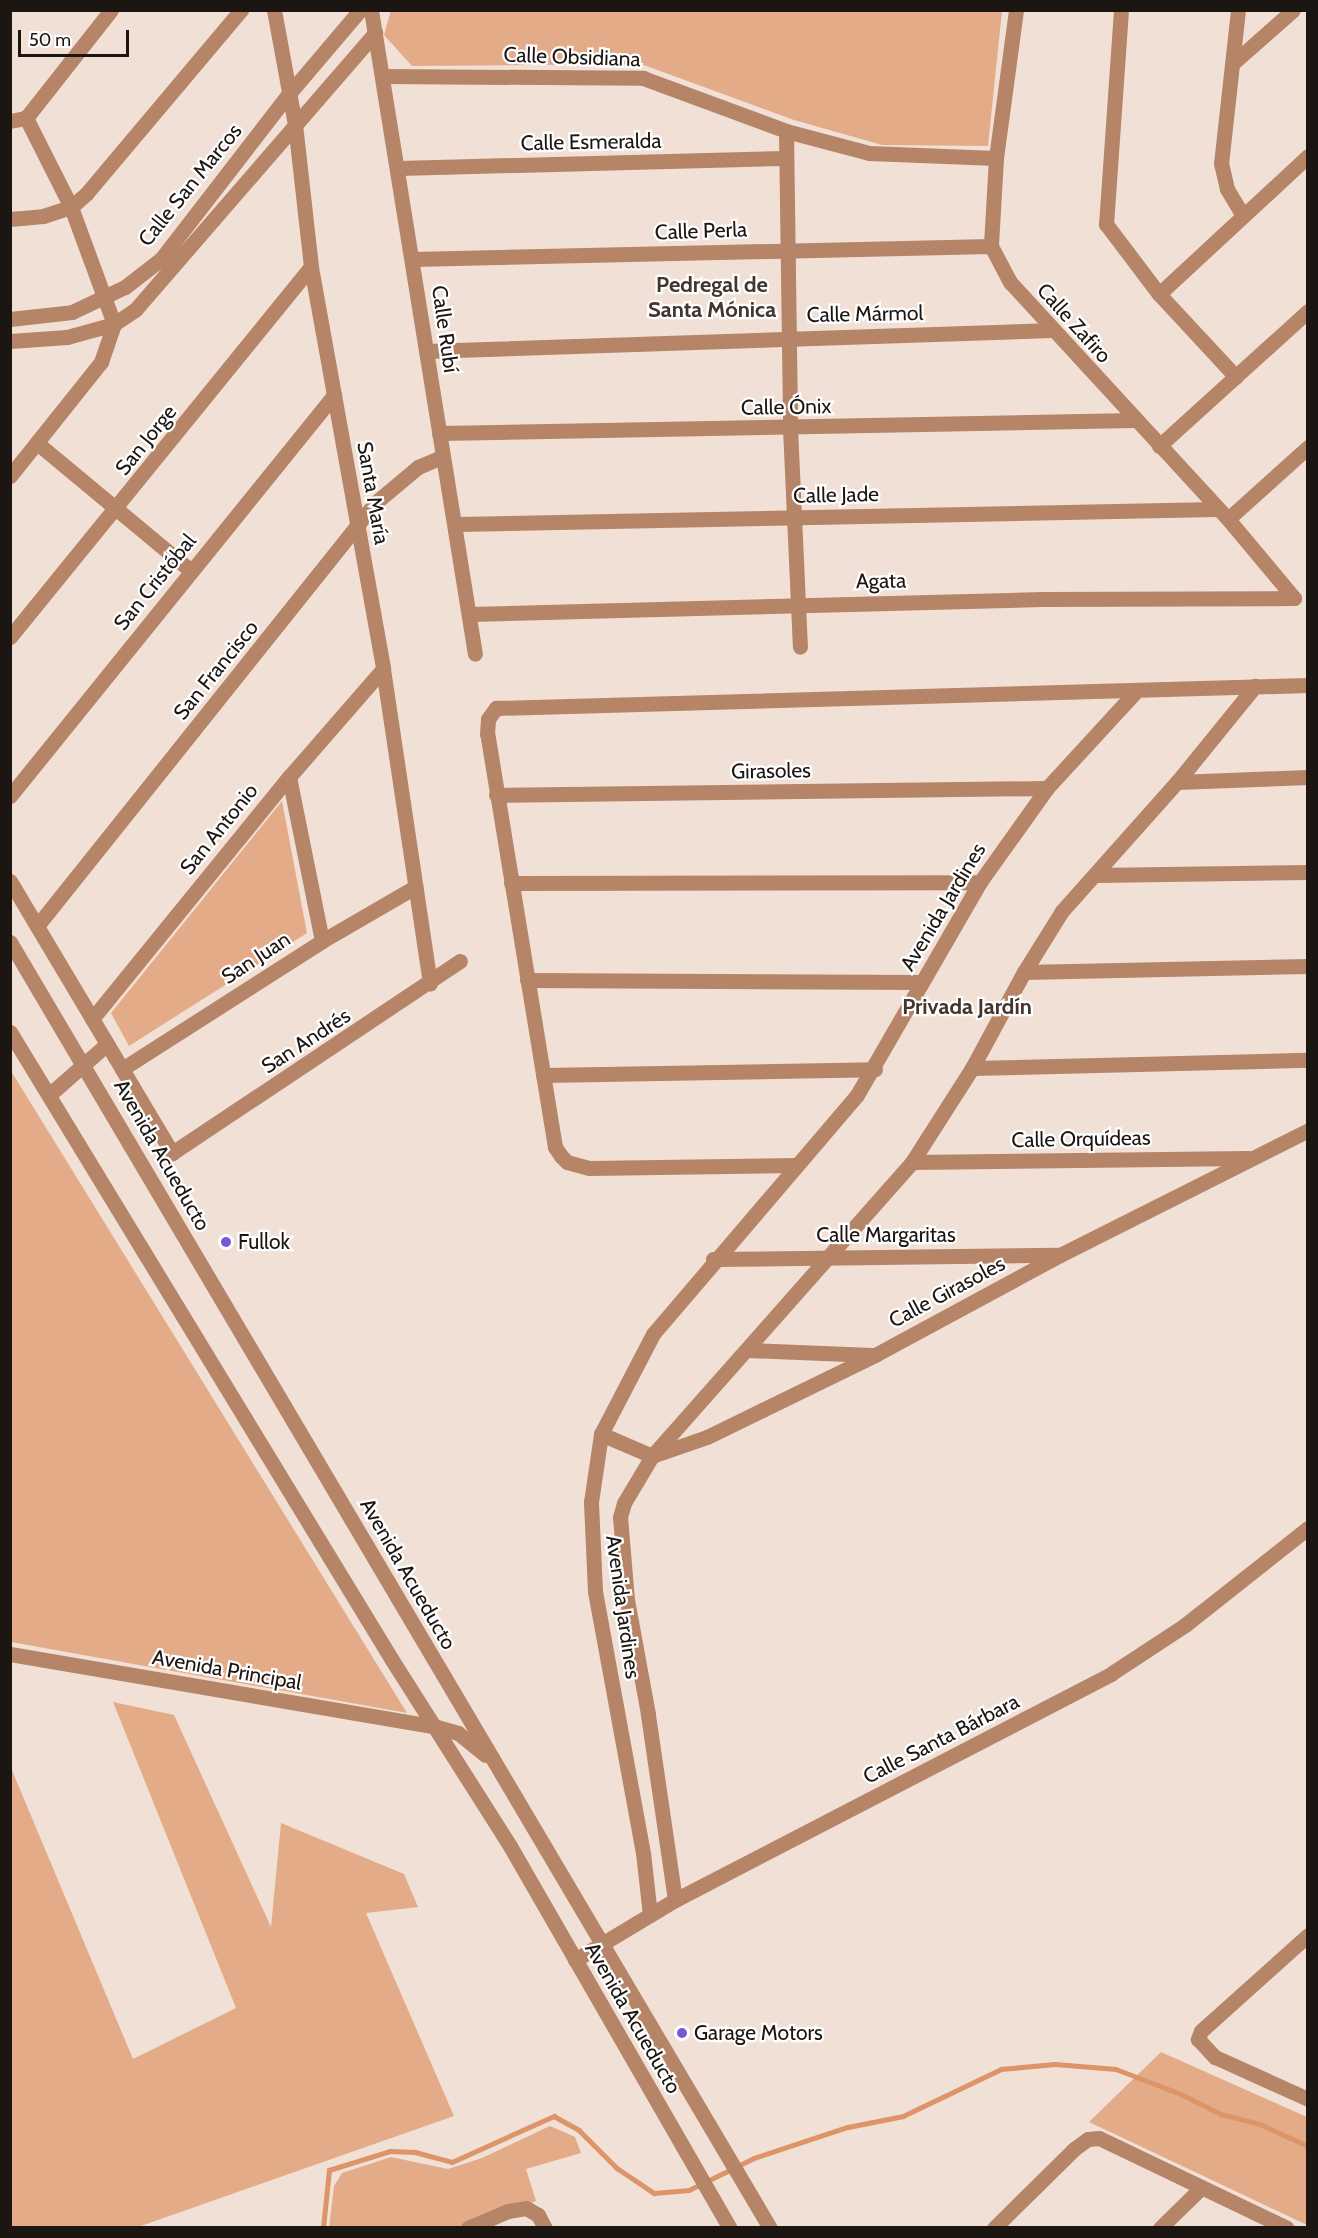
<!DOCTYPE html>
<html>
<head>
<meta charset="utf-8">
<style>
  body { margin:0 }
  #map { position:relative; width:1318px; height:2238px; overflow:hidden; background:#f1e0d6; font-family:Cabin,sans-serif }
  div>[style] { position:absolute }
  .green>* { inset:0; background:#e4ab89 }
  .stream>* { height:4.5px; margin:-2.25px; padding:0 2.25px; transform-origin:2.25px; border-radius:2.25px; background:#dc9468 }
  .minor>* { height:15px; margin:-7.5px; padding:0 7.5px; transform-origin:7.5px; border-radius:7.5px; background:#b68467 }
  .dots>* { width:16px; height:16px; translate:-50% -50%; box-sizing:border-box; border:3px solid #fff; border-radius:50% }
  span { translate:-50% -50%; white-space:nowrap; text-align:center; line-height:1.15; -webkit-text-stroke:4.5px #fff; paint-order:stroke }
  .street-label { font-size:21px; color:#1c1613 }
  .poi-label { font-size:21px; color:#1c1613 }
  .left { translate:0 -50%; text-align:left }
  .neighbourhood-label { font-size:22px; color:#43362e; font-weight:700 }
  .frame { position:absolute; inset:0; border:12px solid #1c1613; pointer-events:none }
  .scale { position:absolute; left:18px; top:30px; width:111px; height:27px; box-sizing:border-box; border:3px solid #1c1613; border-top:0; padding-left:8px; font-size:18px; line-height:21px; white-space:nowrap; color:#1c1613; -webkit-text-stroke:4px #fff; paint-order:stroke }
</style>
</head>
<body>
<div id="map">
  <div class="green">
    <i style="clip-path:polygon(391px 10px,1002px 11px,988px 146px,882px 145px,794px 120px,641px 64px,412px 66px,384px 35px)"></i>
    <i style="clip-path:polygon(282px 801px,307px 933px,129px 1046px,111px 1013px)"></i>
    <i style="clip-path:polygon(11px 1071px,407px 1713px,11px 1642px)"></i>
    <i style="clip-path:polygon(113px 1702px,174px 1715px,271px 1927px,281px 1823px,404px 1874px,418px 1907px,366px 1913px,454px 2116px,138px 2227px,11px 2227px,11px 1768px,133px 2059px,236px 2008px)"></i>
    <i style="clip-path:polygon(1161px 2052px,1307px 2117px,1307px 2225px,1089px 2122px)"></i>
    <i style="clip-path:polygon(550px 2126px,575px 2137px,581px 2153px,526px 2169px,536px 2201px,471px 2227px,329px 2228px,334px 2186px,342px 2173px,391px 2157px,448px 2169px,482px 2158px)"></i>
  </div>
  <div class="stream">
    <i style="left:323px;top:2228px;width:58px;rotate:-84.1deg"></i>
    <i style="left:329px;top:2170px;width:64px;rotate:-17.3deg"></i>
    <i style="left:390px;top:2151px;width:25px;rotate:2deg"></i>
    <i style="left:415px;top:2152px;width:38px;rotate:15deg"></i>
    <i style="left:452px;top:2162px;width:112px;rotate:-24.3deg"></i>
    <i style="left:554px;top:2116px;width:29px;rotate:29deg"></i>
    <i style="left:579px;top:2130px;width:54px;rotate:45deg"></i>
    <i style="left:617px;top:2168px;width:45px;rotate:34deg"></i>
    <i style="left:654px;top:2193px;width:35px;rotate:-5deg"></i>
    <i style="left:689px;top:2190px;width:72px;rotate:-26.2deg"></i>
    <i style="left:754px;top:2158px;width:99px;rotate:-18.3deg"></i>
    <i style="left:848px;top:2127px;width:56px;rotate:-11.3deg"></i>
    <i style="left:903px;top:2116px;width:109px;rotate:-25.6deg"></i>
    <i style="left:1001px;top:2069px;width:54px;rotate:-5.3deg"></i>
    <i style="left:1055px;top:2064px;width:61px;rotate:4.7deg"></i>
    <i style="left:1116px;top:2069px;width:70px;rotate:21deg"></i>
    <i style="left:1181px;top:2094px;width:45px;rotate:26.6deg"></i>
    <i style="left:1221px;top:2114px;width:40px;rotate:14.4deg"></i>
    <i style="left:1260px;top:2124px;width:53px;rotate:24.6deg"></i>
  </div>
  <div class="minor">
    <i style="left:274px;top:10px;width:116px;rotate:79.6deg"></i>
    <i style="left:295px;top:124px;width:144px;rotate:83.6deg"></i>
    <i style="left:311px;top:267px;width:408px;rotate:79.8deg"></i>
    <i style="left:383px;top:669px;width:318px;rotate:81.5deg"></i>
    <i style="left:371px;top:10px;width:652px;rotate:80.83deg"></i>
    <i style="left:1016px;top:10px;width:149px;rotate:97.7deg"></i>
    <i style="left:996px;top:158px;width:88px;rotate:93.3deg"></i>
    <i style="left:991px;top:246px;width:41px;rotate:62.2deg"></i>
    <i style="left:1010px;top:282px;width:322px;rotate:47.4deg"></i>
    <i style="left:1228px;top:519px;width:103px;rotate:50.1deg"></i>
    <i style="left:1121px;top:10px;width:215px;rotate:94deg"></i>
    <i style="left:1106px;top:224px;width:88px;rotate:52.9deg"></i>
    <i style="left:1159px;top:294px;width:113px;rotate:47.1deg"></i>
    <i style="left:1238px;top:10px;width:154px;rotate:96.3deg"></i>
    <i style="left:1221px;top:163px;width:27px;rotate:77deg"></i>
    <i style="left:1227px;top:189px;width:31px;rotate:59deg"></i>
    <i style="left:1232px;top:64px;width:81px;rotate:-41.5deg"></i>
    <i style="left:383px;top:76px;width:260px;rotate:0.4deg"></i>
    <i style="left:643px;top:78px;width:153px;rotate:20.3deg"></i>
    <i style="left:786px;top:131px;width:86px;rotate:14.8deg"></i>
    <i style="left:869px;top:153px;width:127px;rotate:2.3deg"></i>
    <i style="left:26px;top:118px;width:137px;rotate:-51.8deg"></i>
    <i style="left:10px;top:121px;width:16px;rotate:-11deg"></i>
    <i style="left:786px;top:131px;width:297px;rotate:89.2deg"></i>
    <i style="left:790px;top:428px;width:219px;rotate:87.4deg"></i>
    <i style="left:399px;top:168px;width:386px;rotate:-1.5deg"></i>
    <i style="left:10px;top:219px;width:33px;rotate:-5deg"></i>
    <i style="left:43px;top:216px;width:29px;rotate:-18deg"></i>
    <i style="left:71px;top:207px;width:20px;rotate:-41deg"></i>
    <i style="left:86px;top:194px;width:241px;rotate:-49.9deg"></i>
    <i style="left:413px;top:259px;width:578px;rotate:-1.29deg"></i>
    <i style="left:1159px;top:294px;width:203px;rotate:-42.8deg"></i>
    <i style="left:10px;top:319px;width:62px;rotate:-6.4deg"></i>
    <i style="left:72px;top:312px;width:59px;rotate:-25.3deg"></i>
    <i style="left:125px;top:287px;width:46px;rotate:-37.9deg"></i>
    <i style="left:161px;top:259px;width:206px;rotate:-52.3deg"></i>
    <i style="left:287px;top:96px;width:113px;rotate:-49.7deg"></i>
    <i style="left:10px;top:341px;width:57px;rotate:-4deg"></i>
    <i style="left:67px;top:337px;width:49px;rotate:-15.5deg"></i>
    <i style="left:114px;top:324px;width:25px;rotate:-34deg"></i>
    <i style="left:135px;top:310px;width:367px;rotate:-49.1deg"></i>
    <i style="left:426px;top:351px;width:626px;rotate:-1.92deg"></i>
    <i style="left:439px;top:433px;width:695px;rotate:-1.07deg"></i>
    <i style="left:37px;top:443px;width:200px;rotate:39.7deg"></i>
    <i style="left:1159px;top:446px;width:201px;rotate:-42.2deg"></i>
    <i style="left:10px;top:476px;width:146px;rotate:-51.4deg"></i>
    <i style="left:101px;top:362px;width:40px;rotate:-71.1deg"></i>
    <i style="left:114px;top:324px;width:125px;rotate:-110.2deg"></i>
    <i style="left:71px;top:207px;width:100px;rotate:-116.8deg"></i>
    <i style="left:1228px;top:519px;width:108px;rotate:-42deg"></i>
    <i style="left:457px;top:524px;width:759px;rotate:-1.13deg"></i>
    <i style="left:469px;top:614px;width:574px;rotate:-1.5deg"></i>
    <i style="left:1043px;top:599px;width:251px;rotate:-0.2deg"></i>
    <i style="left:10px;top:637px;width:477px;rotate:-50.9deg"></i>
    <i style="left:289px;top:777px;width:167px;rotate:78.6deg"></i>
    <i style="left:1177px;top:782px;width:131px;rotate:-2.2deg"></i>
    <i style="left:496px;top:795px;width:551px;rotate:-0.73deg"></i>
    <i style="left:10px;top:796px;width:516px;rotate:-51.06deg"></i>
    <i style="left:1095px;top:875px;width:213px;rotate:-0.8deg"></i>
    <i style="left:10px;top:881px;width:317px;rotate:59.2deg"></i>
    <i style="left:172px;top:1153px;width:346px;rotate:-33.7deg"></i>
    <i style="left:511px;top:883px;width:469px;rotate:-0.1deg"></i>
    <i style="left:37px;top:926px;width:541px;rotate:-51.37deg"></i>
    <i style="left:375px;top:503px;width:56px;rotate:-39.9deg"></i>
    <i style="left:418px;top:467px;width:26px;rotate:-23deg"></i>
    <i style="left:10px;top:942px;width:1494px;rotate:59.42deg"></i>
    <i style="left:1024px;top:972px;width:284px;rotate:-1.2deg"></i>
    <i style="left:527px;top:980px;width:394px;rotate:0.3deg"></i>
    <i style="left:92px;top:1019px;width:312px;rotate:-50.9deg"></i>
    <i style="left:289px;top:777px;width:143px;rotate:-49deg"></i>
    <i style="left:10px;top:1032px;width:735px;rotate:58.69deg"></i>
    <i style="left:392px;top:1660px;width:220px;rotate:57.6deg"></i>
    <i style="left:510px;top:1846px;width:441px;rotate:60.1deg"></i>
    <i style="left:972px;top:1068px;width:336px;rotate:-1.4deg"></i>
    <i style="left:122px;top:1069px;width:237px;rotate:-32.6deg"></i>
    <i style="left:322px;top:941px;width:108px;rotate:-30.1deg"></i>
    <i style="left:543px;top:1075px;width:332px;rotate:-1deg"></i>
    <i style="left:49px;top:1095px;width:77px;rotate:-41.3deg"></i>
    <i style="left:912px;top:1162px;width:336px;rotate:-0.7deg"></i>
    <i style="left:797px;top:1165px;width:208px;rotate:179.2deg"></i>
    <i style="left:589px;top:1168px;width:23px;rotate:-165deg"></i>
    <i style="left:567px;top:1162px;width:8px;rotate:-135deg"></i>
    <i style="left:561px;top:1156px;width:11px;rotate:-124deg"></i>
    <i style="left:555px;top:1147px;width:419px;rotate:-99.3deg"></i>
    <i style="left:487px;top:734px;width:15px;rotate:-86deg"></i>
    <i style="left:488px;top:719px;width:14px;rotate:-54deg"></i>
    <i style="left:496px;top:708px;width:812px;rotate:-1.62deg"></i>
    <i style="left:713px;top:1259px;width:345px;rotate:-0.7deg"></i>
    <i style="left:748px;top:1350px;width:124px;rotate:2.3deg"></i>
    <i style="left:601px;top:1434px;width:56px;rotate:23.3deg"></i>
    <i style="left:652px;top:1456px;width:58px;rotate:-19.1deg"></i>
    <i style="left:707px;top:1437px;width:187px;rotate:-26deg"></i>
    <i style="left:875px;top:1355px;width:210px;rotate:-28.4deg"></i>
    <i style="left:1060px;top:1255px;width:278px;rotate:-26.7deg"></i>
    <i style="left:10px;top:1654px;width:433px;rotate:9.7deg"></i>
    <i style="left:437px;top:1727px;width:22px;rotate:16deg"></i>
    <i style="left:458px;top:1733px;width:35px;rotate:39deg"></i>
    <i style="left:675px;top:1900px;width:188px;rotate:-98.3deg"></i>
    <i style="left:648px;top:1714px;width:116px;rotate:-100.4deg"></i>
    <i style="left:627px;top:1600px;width:83px;rotate:-94.8deg"></i>
    <i style="left:620px;top:1517px;width:15px;rotate:-74deg"></i>
    <i style="left:624px;top:1503px;width:55px;rotate:-59.2deg"></i>
    <i style="left:652px;top:1456px;width:392px;rotate:-48.5deg"></i>
    <i style="left:912px;top:1162px;width:112px;rotate:-57.4deg"></i>
    <i style="left:972px;top:1068px;width:109px;rotate:-61.6deg"></i>
    <i style="left:1024px;top:972px;width:72px;rotate:-58.1deg"></i>
    <i style="left:1062px;top:911px;width:173px;rotate:-48.3deg"></i>
    <i style="left:1177px;top:782px;width:124px;rotate:-50.9deg"></i>
    <i style="left:650px;top:1915px;width:62px;rotate:-96.4deg"></i>
    <i style="left:643px;top:1853px;width:266px;rotate:-100.4deg"></i>
    <i style="left:595px;top:1591px;width:89px;rotate:-92.6deg"></i>
    <i style="left:591px;top:1502px;width:69px;rotate:-81.6deg"></i>
    <i style="left:601px;top:1434px;width:113px;rotate:-62.5deg"></i>
    <i style="left:653px;top:1334px;width:314px;rotate:-49.5deg"></i>
    <i style="left:857px;top:1095px;width:246px;rotate:-60deg"></i>
    <i style="left:980px;top:882px;width:115px;rotate:-54.5deg"></i>
    <i style="left:1047px;top:788px;width:133px;rotate:-47.4deg"></i>
    <i style="left:1308px;top:1935px;width:144px;rotate:138.1deg"></i>
    <i style="left:1201px;top:2031px;width:9px;rotate:111deg"></i>
    <i style="left:1198px;top:2039px;width:25px;rotate:47deg"></i>
    <i style="left:1215px;top:2057px;width:102px;rotate:24.3deg"></i>
    <i style="left:575px;top:1960px;width:117px;rotate:-31deg"></i>
    <i style="left:675px;top:1900px;width:492px;rotate:-27.4deg"></i>
    <i style="left:1112px;top:1673px;width:87px;rotate:-33.3deg"></i>
    <i style="left:1185px;top:1625px;width:157px;rotate:-38.3deg"></i>
    <i style="left:468px;top:2228px;width:43px;rotate:-23deg"></i>
    <i style="left:508px;top:2211px;width:18px;rotate:-9deg"></i>
    <i style="left:526px;top:2208px;width:14px;rotate:30deg"></i>
    <i style="left:538px;top:2215px;width:15px;rotate:62deg"></i>
    <i style="left:994px;top:2228px;width:112px;rotate:-44.6deg"></i>
    <i style="left:1074px;top:2149px;width:17px;rotate:-36deg"></i>
    <i style="left:1088px;top:2139px;width:11px;rotate:-5deg"></i>
    <i style="left:1099px;top:2138px;width:208px;rotate:25.6deg"></i>
    <i style="left:1160px;top:2228px;width:57px;rotate:-44.3deg"></i>
  </div>
  <div class="dots">
    <i style="left:226px;top:1242px;background:#7858d2"></i>
    <i style="left:682px;top:2033px;background:#7858d2"></i>
  </div>
  <div class="street-label">
    <span style="left:572px;top:57px;rotate:2deg">Calle Obsidiana</span>
    <span style="left:591px;top:142px;rotate:-1deg">Calle Esmeralda</span>
    <span style="left:190px;top:185px;rotate:-51deg">Calle San Marcos</span>
    <span style="left:701px;top:231px;rotate:-2deg">Calle Perla</span>
    <span style="left:865px;top:314px;rotate:-1deg">Calle Mármol</span>
    <span style="left:1074px;top:323px;rotate:48deg">Calle Zafiro</span>
    <span style="left:445px;top:329px;rotate:82deg">Calle Rubí</span>
    <span style="left:786px;top:407px;rotate:-1deg">Calle Ónix</span>
    <span style="left:146px;top:440px;rotate:-51deg">San Jorge</span>
    <span style="left:373px;top:493px;rotate:80deg">Santa María</span>
    <span style="left:836px;top:495px;rotate:-1deg">Calle Jade</span>
    <span style="left:881px;top:581px;rotate:-1deg">Agata</span>
    <span style="left:155px;top:582px;rotate:-51deg">San Cristóbal</span>
    <span style="left:216px;top:670px;rotate:-51deg">San Francisco</span>
    <span style="left:771px;top:771px;rotate:-1deg">Girasoles</span>
    <span style="left:219px;top:829px;rotate:-51deg">San Antonio</span>
    <span style="left:943px;top:907px;rotate:-59deg">Avenida Jardines</span>
    <span style="left:256px;top:958px;rotate:-33deg">San Juan</span>
    <span style="left:306px;top:1041px;rotate:-33deg">San Andrés</span>
    <span style="left:1081px;top:1139px;rotate:-1deg">Calle Orquídeas</span>
    <span style="left:162px;top:1155px;rotate:60deg">Avenida Acueducto</span>
    <span style="left:886px;top:1235px">Calle Margaritas</span>
    <span style="left:947px;top:1292px;rotate:-28deg">Calle Girasoles</span>
    <span style="left:408px;top:1574px;rotate:60deg">Avenida Acueducto</span>
    <span style="left:623px;top:1607px;rotate:82deg">Avenida Jardines</span>
    <span style="left:227px;top:1670px;rotate:10deg">Avenida Principal</span>
    <span style="left:941px;top:1739px;rotate:-27deg">Calle Santa Bárbara</span>
    <span style="left:633px;top:2018px;rotate:60deg">Avenida Acueducto</span>
  </div>
  <div class="poi-label">
    <span class="left" style="left:238px;top:1242px">Fullok</span>
    <span class="left" style="left:694px;top:2033px">Garage Motors</span>
  </div>
  <div class="neighbourhood-label">
    <span style="left:712px;top:297px">Pedregal de<br>Santa Mónica</span>
    <span style="left:967px;top:1007px">Privada Jardín</span>
  </div>
  <div class="frame"></div>
  <div class="scale">50 m</div>
</div>
</body>
</html>
